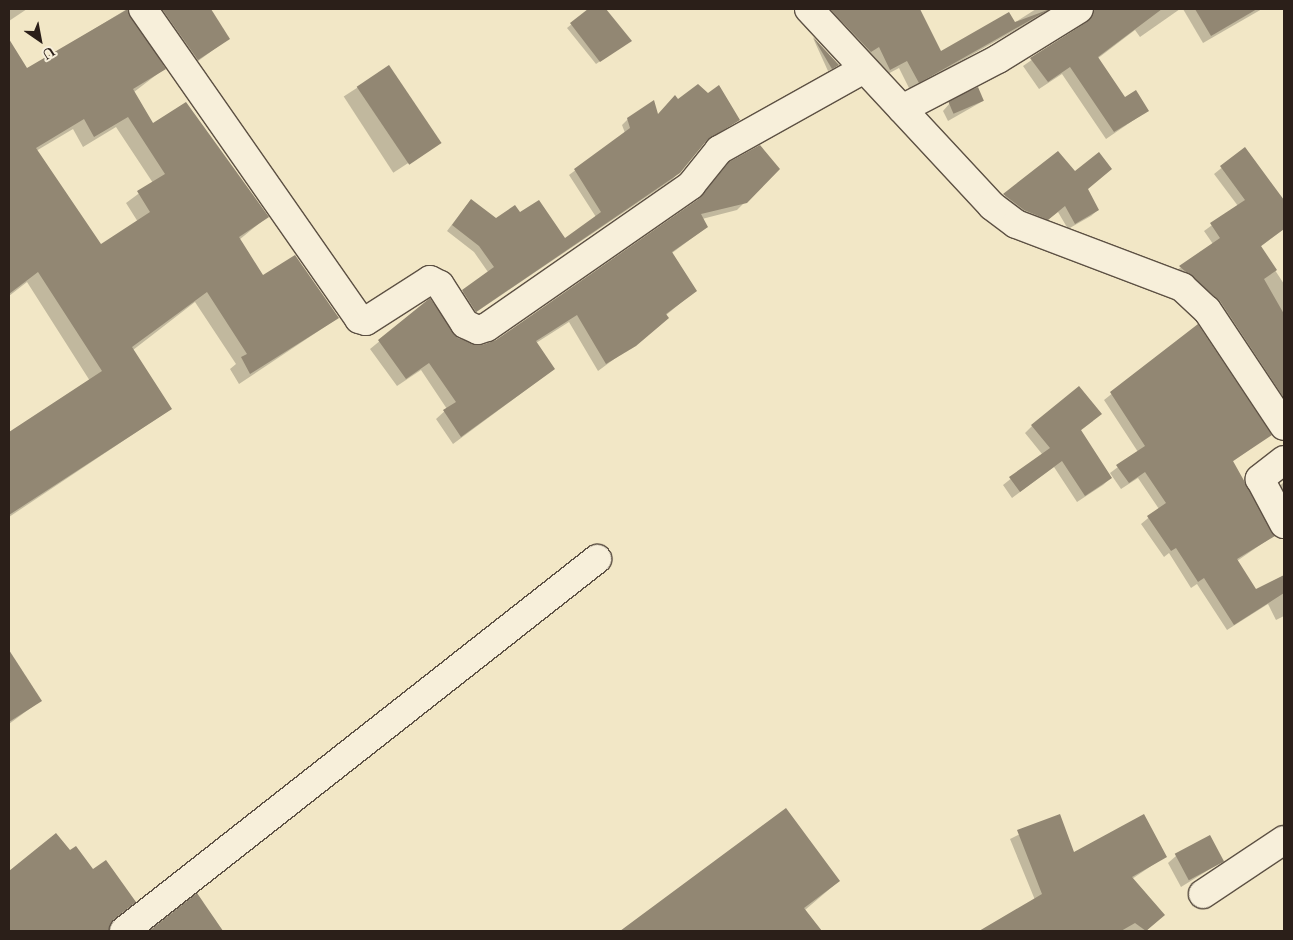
<!DOCTYPE html>
<html>
<head>
<meta charset="utf-8">
<style>
  body { margin:0 }
  #map { position:relative; width:1293px; height:940px; overflow:hidden; background:#f2e7c6; font-family:Cardo,serif }
  div>[style] { position:absolute }
  .shadow>* { inset:0; background:#0003; transform-origin:0 0 }
  .building>* { inset:0; background:#928773; transform-origin:0 0 }
  .roads { filter:drop-shadow(1px 0 #5d5144) drop-shadow(-1px 0 #5d5144) drop-shadow(0 1px #5d5144) drop-shadow(0 -1px #5d5144) }
  .street>* { height:28px; margin:-14px; padding:0 14px; transform-origin:14px; border-radius:14px; background:#f7efda }
  span { translate:-50% -50%; white-space:nowrap; text-align:center; line-height:1.15; -webkit-text-stroke:4.5px #f7efda; paint-order:stroke }
  .frame { position:absolute; inset:0; border:10px solid #2b1f19; pointer-events:none }
  .north { position:absolute; left:15px; top:15px; width:50px; height:50px; -webkit-text-stroke:4px #f7efda; paint-order:stroke; rotate:147deg; font-size:14px; font-weight:700; line-height:20px; text-align:center; color:#2b1f19 }
  .north::after { content:''; display:block; margin:auto; width:18px; height:22px; background:#2b1f19; clip-path:polygon(50% 0,100% 100%,50% 72%,0 100%) }
</style>
</head>
<body>
<div id="map">
  <div class="shadow">
    <i style="clip-path:polygon(9px 9px,27px 9px,9px 21px)"></i>
    <i style="clip-path:polygon(evenodd,127px 9px,129px 18px,164px 69px,134px 92px,153px 124px,267px 217px,239px 240px,262px 277px,338px 318px,239px 384px,230px 369px,236px 364px,195px 302px,133px 350px,171px 409px,9px 517px,9px 433px,90px 381px,27px 282px,9px 296px,9px 41px,27px 70px,127px 9px,116px 127px,153px 183px,126px 203px,138px 222px,101px 246px,36px 151px,73px 129px,83px 147px,116px 127px)"></i>
    <i style="clip-path:polygon(140px 9px,209px 9px,228px 39px,186px 70px)"></i>
    <i style="clip-path:polygon(590px 9px,604px 9px,630px 41px,596px 64px,567px 28px)"></i>
    <i style="clip-path:polygon(810px 9px,887px 9px,893px 16px,919px 9px,941px 53px,1014px 23px,1036px 9px,1052px 9px,910px 90px,899px 68px,882px 77px,871px 54px,862px 59px)"></i>
    <i style="clip-path:polygon(1085px 9px,1180px 9px,1140px 37px,1135px 30px,1097px 59px,1124px 99px,1147px 111px,1106px 139px,1062px 74px,1039px 89px,1023px 66px,1085px 23px)"></i>
    <i style="clip-path:polygon(1183px 9px,1262px 9px,1203px 43px)"></i>
    <i style="clip-path:polygon(813px 38px,838px 65px,834px 68px,828px 71px)"></i>
    <i style="left:389px;top:67px;width:91px;height:54px;rotate:57deg"></i>
    <i style="clip-path:polygon(678px 101px,739px 120px,702px 144px,673px 179px,469px 317px,457px 297px,488px 272px,474px 252px,447px 231px,466px 206px,471px 200px,496px 219px,519px 214px,564px 240px,596px 217px,569px 175px,625px 133px,622px 125px,628px 119px,658px 116px)"></i>
    <i style="clip-path:polygon(983px 101px,948px 121px,943px 111px,950px 103px)"></i>
    <i style="clip-path:polygon(1245px 149px,1284px 202px,1284px 229px,1260px 247px,1284px 284px,1284px 404px,1173px 273px,1213px 244px,1204px 231px,1238px 206px,1214px 174px)"></i>
    <i style="clip-path:polygon(1058px 152px,1098px 210px,1091px 216px,1068px 229px,1058px 212px,1041px 225px,997px 202px)"></i>
    <i style="clip-path:polygon(778px 169px,737px 210px,702px 219px,707px 227px,672px 253px,695px 291px,665px 316px,659px 326px,598px 371px,569px 322px,536px 343px,554px 369px,453px 444px,436px 419px,447px 409px,421px 370px,397px 386px,370px 349px,430px 300px,457px 339px,472px 346px,493px 343px,697px 201px,721px 172px)"></i>
    <i style="clip-path:polygon(1197px 326px,1270px 435px,1232px 462px,1273px 536px,1237px 561px,1256px 591px,1284px 576px,1284px 616px,1276px 620px,1268px 604px,1227px 630px,1197px 584px,1191px 588px,1169px 553px,1164px 557px,1141px 524px,1159px 509px,1138px 478px,1121px 489px,1110px 473px,1138px 452px,1104px 400px)"></i>
    <i style="clip-path:polygon(1093px 421px,1080px 431px,1111px 478px,1103px 485px,1077px 502px,1054px 467px,1012px 498px,1003px 485px,1042px 454px,1025px 433px,1032px 426px)"></i>
    <i style="clip-path:polygon(1284px 482px,1284px 512px,1274px 491px)"></i>
    <i style="clip-path:polygon(9px 652px,40px 701px,9px 724px)"></i>
    <i style="clip-path:polygon(786px 810px,839px 881px,805px 910px,821px 931px,622px 931px)"></i>
    <i style="clip-path:polygon(1059px 815px,1073px 853px,1166px 856px,1132px 879px,1156px 922px,1146px 931px,986px 931px,1035px 900px,1010px 839px)"></i>
    <i style="clip-path:polygon(56px 835px,70px 852px,134px 902px,109px 925px,109px 931px,9px 931px,9px 872px)"></i>
    <i style="clip-path:polygon(1176px 856px,1223px 861px,1181px 887px,1168px 863px)"></i>
    <i style="clip-path:polygon(197px 895px,223px 931px,151px 931px)"></i>
  </div>
  <div class="building">
    <i style="clip-path:polygon(evenodd,128px 9px,166px 69px,133px 89px,153px 123px,186px 102px,269px 217px,239px 237px,263px 275px,295px 255px,339px 318px,250px 374px,241px 357px,247px 354px,207px 292px,132px 347px,172px 409px,9px 515px,9px 432px,102px 371px,38px 272px,9px 294px,9px 39px,27px 68px,128px 9px,128px 117px,165px 174px,137px 191px,150px 212px,101px 244px,36px 148px,84px 119px,94px 137px,128px 117px)"></i>
    <i style="clip-path:polygon(162px 9px,211px 9px,230px 39px,198px 60px)"></i>
    <i style="clip-path:polygon(588px 9px,606px 9px,632px 41px,600px 62px,570px 23px)"></i>
    <i style="clip-path:polygon(830px 9px,920px 9px,941px 51px,1009px 12px,1015px 22px,1050px 9px,919px 83px,907px 61px,890px 70px,879px 47px,871px 52px)"></i>
    <i style="clip-path:polygon(1095px 9px,1162px 9px,1098px 57px,1125px 97px,1136px 90px,1149px 111px,1114px 132px,1070px 67px,1048px 82px,1030px 58px,1087px 22px)"></i>
    <i style="clip-path:polygon(1195px 9px,1257px 9px,1211px 36px)"></i>
    <i style="clip-path:polygon(813px 37px,839px 65px,832px 69px)"></i>
    <i style="left:389px;top:65px;width:94px;height:39px;rotate:56deg"></i>
    <i style="clip-path:polygon(698px 84px,708px 93px,719px 85px,740px 120px,707px 140px,680px 173px,476px 312px,462px 290px,494px 267px,479px 246px,452px 225px,471px 199px,496px 218px,515px 205px,520px 212px,539px 200px,565px 238px,601px 212px,574px 169px,630px 128px,627px 118px,654px 100px,658px 114px,675px 95px,678px 99px)"></i>
    <i style="left:978px;top:87px;width:15px;height:33px;rotate:67deg"></i>
    <i style="clip-path:polygon(760px 145px,780px 169px,747px 203px,701px 214px,708px 227px,672px 252px,697px 291px,666px 314px,669px 318px,636px 346px,606px 364px,577px 315px,536px 341px,555px 369px,461px 437px,443px 410px,456px 402px,429px 363px,406px 379px,378px 340px,430px 298px,458px 338px,482px 345px,496px 340px,700px 198px,729px 162px)"></i>
    <i style="clip-path:polygon(1245px 147px,1284px 200px,1284px 229px,1261px 246px,1277px 270px,1264px 279px,1284px 314px,1284px 398px,1220px 301px,1179px 266px,1220px 238px,1210px 223px,1245px 200px,1220px 166px)"></i>
    <i style="clip-path:polygon(1058px 151px,1075px 171px,1099px 152px,1112px 169px,1088px 189px,1099px 210px,1075px 224px,1065px 206px,1048px 220px,1024px 210px,1003px 194px)"></i>
    <i style="clip-path:polygon(1198px 324px,1272px 435px,1233px 461px,1275px 536px,1237px 559px,1256px 589px,1284px 575px,1284px 593px,1234px 625px,1204px 578px,1198px 582px,1176px 548px,1171px 551px,1147px 516px,1166px 503px,1145px 472px,1129px 483px,1116px 465px,1145px 446px,1110px 392px)"></i>
    <i style="clip-path:polygon(1079px 386px,1102px 414px,1081px 430px,1112px 478px,1085px 496px,1062px 461px,1020px 492px,1009px 477px,1050px 448px,1031px 425px)"></i>
    <i style="clip-path:polygon(9px 650px,42px 701px,9px 722px)"></i>
    <i style="clip-path:polygon(786px 808px,840px 881px,804px 908px,822px 931px,620px 931px)"></i>
    <i style="clip-path:polygon(1060px 814px,1074px 852px,1144px 814px,1167px 857px,1132px 877px,1165px 915px,1146px 931px,1135px 923px,1121px 931px,979px 931px,1042px 894px,1017px 830px)"></i>
    <i style="clip-path:polygon(56px 833px,70px 850px,76px 846px,93px 869px,106px 860px,136px 902px,114px 919px,109px 931px,9px 931px,9px 871px)"></i>
    <i style="left:1210px;top:835px;width:30px;height:40px;rotate:62deg"></i>
    <i style="clip-path:polygon(197px 893px,223px 931px,149px 931px)"></i>
  </div>
  <div class="roads">
    <div class="street">
      <i style="left:143px;top:9px;width:378px;rotate:55.1deg"></i>
      <i style="left:359px;top:319px;width:7px;rotate:16deg"></i>
      <i style="left:366px;top:321px;width:76px;rotate:-32.6deg"></i>
      <i style="left:430px;top:280px;width:11px;rotate:27deg"></i>
      <i style="left:440px;top:285px;width:46px;rotate:57.3deg"></i>
      <i style="left:465px;top:324px;width:14px;rotate:25deg"></i>
      <i style="left:478px;top:330px;width:9px;rotate:-18deg"></i>
      <i style="left:487px;top:327px;width:249px;rotate:-34.8deg"></i>
      <i style="left:691px;top:185px;width:45px;rotate:-51.3deg"></i>
      <i style="left:719px;top:150px;width:164px;rotate:-29.2deg"></i>
      <i style="left:809px;top:9px;width:269px;rotate:47.1deg"></i>
      <i style="left:992px;top:206px;width:30px;rotate:37deg"></i>
      <i style="left:1016px;top:224px;width:178px;rotate:20.8deg"></i>
      <i style="left:1182px;top:287px;width:34px;rotate:43deg"></i>
      <i style="left:1207px;top:310px;width:139px;rotate:56.4deg"></i>
      <i style="left:902px;top:109px;width:108px;rotate:-27.5deg"></i>
      <i style="left:998px;top:59px;width:95px;rotate:-31.7deg"></i>
      <i style="left:1284px;top:460px;width:31px;rotate:142deg"></i>
      <i style="left:1260px;top:479px;width:51px;rotate:61.9deg"></i>
      <i style="left:1203px;top:894px;width:97px;rotate:-33.7deg"></i>
      <i style="left:124px;top:931px;width:602px;rotate:-38.18deg"></i>
    </div>
  </div>
  <div class="frame"></div>
  <div class="north">U</div>
</div>
</body>
</html>
